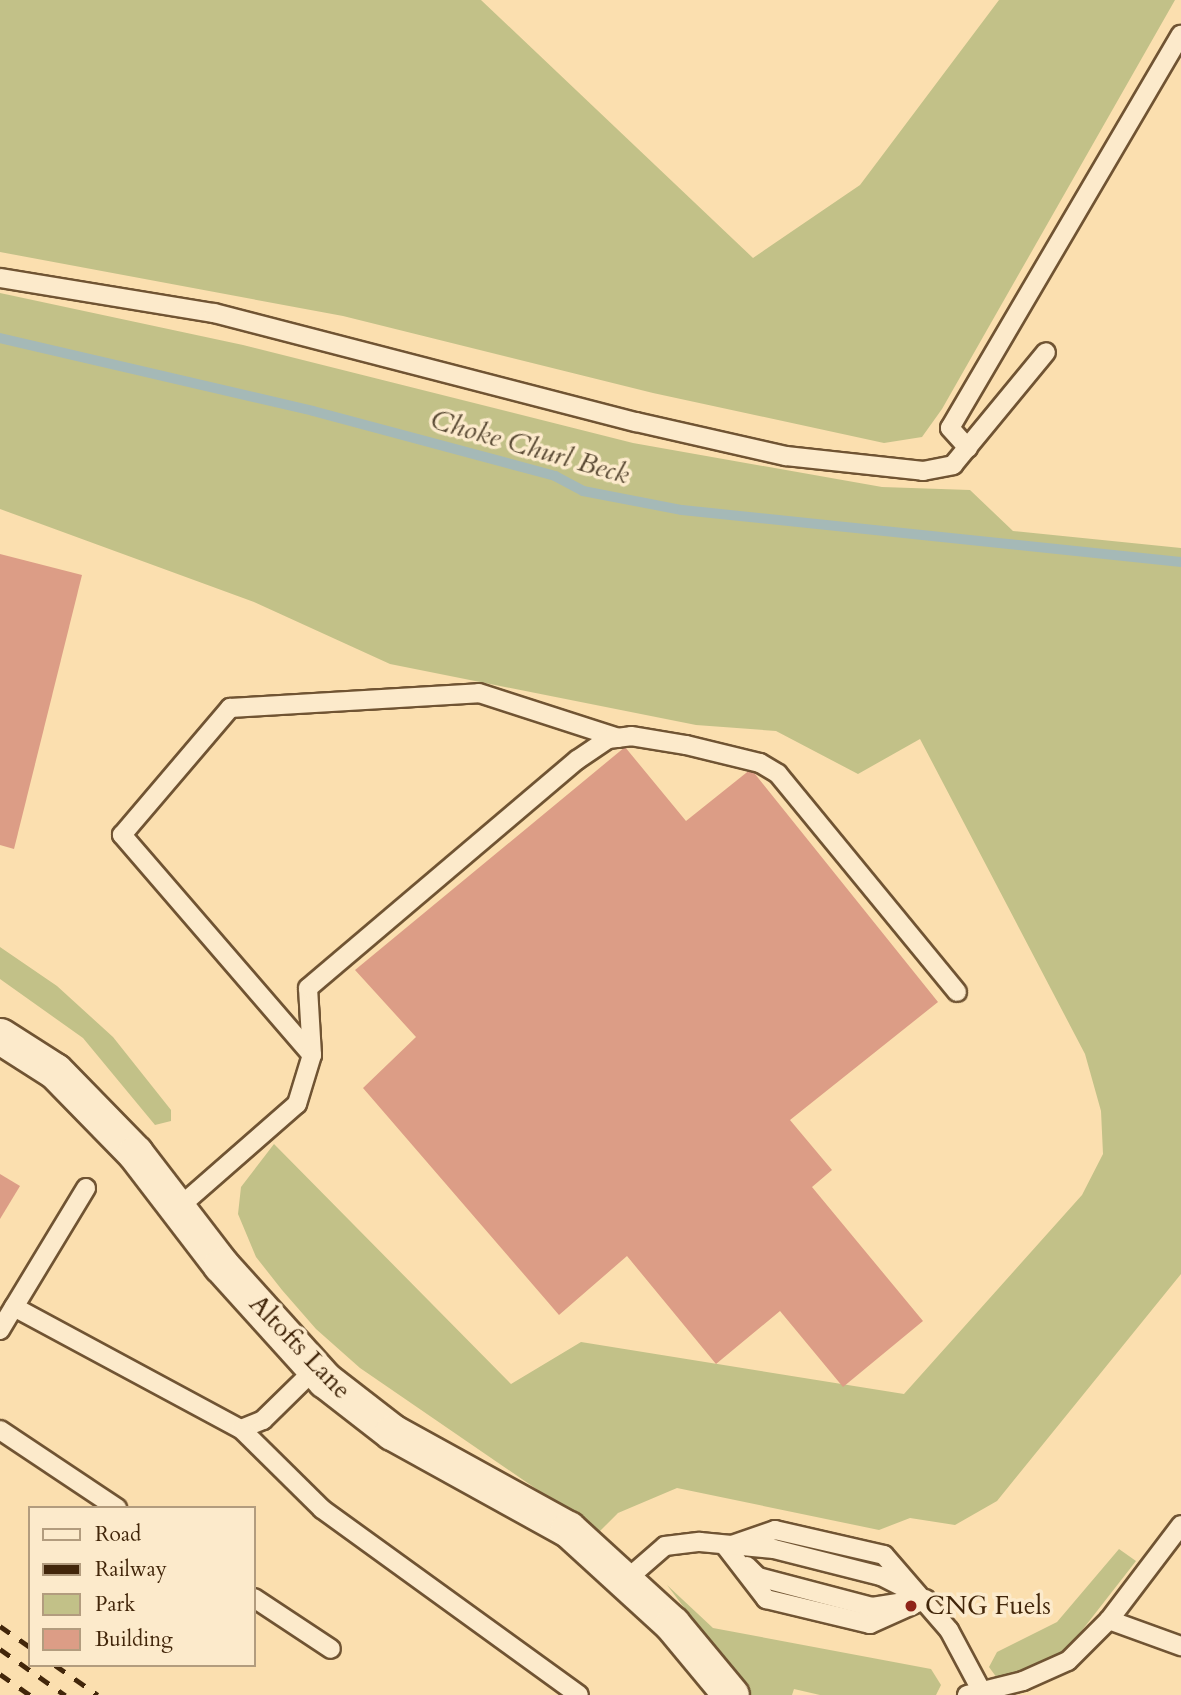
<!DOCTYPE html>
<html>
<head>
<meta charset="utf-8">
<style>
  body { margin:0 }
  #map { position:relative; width:1181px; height:1695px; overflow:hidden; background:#fbdfaf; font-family:Cardo,serif }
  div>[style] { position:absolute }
  .green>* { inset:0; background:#c2c188 }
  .stream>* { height:10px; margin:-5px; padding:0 5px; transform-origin:5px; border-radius:5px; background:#a5b9b7 }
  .building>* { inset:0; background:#dc9d86 }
  .roads { filter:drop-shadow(2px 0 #705433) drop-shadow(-2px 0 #705433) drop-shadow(0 2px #705433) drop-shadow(0 -2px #705433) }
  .service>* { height:18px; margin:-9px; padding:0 9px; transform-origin:9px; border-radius:9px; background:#fceacb }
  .minor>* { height:35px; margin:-17.5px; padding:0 17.5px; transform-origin:17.5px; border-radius:17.5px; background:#fceacb }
  .rail>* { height:5px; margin-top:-2.5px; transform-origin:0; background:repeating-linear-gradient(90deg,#42260a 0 12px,transparent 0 24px) }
  .dots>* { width:19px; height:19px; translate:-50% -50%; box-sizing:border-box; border:4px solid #fceacb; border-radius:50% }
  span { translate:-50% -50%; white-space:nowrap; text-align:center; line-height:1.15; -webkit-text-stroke:7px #fceacb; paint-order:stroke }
  .street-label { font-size:26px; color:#42260a }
  .poi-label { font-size:26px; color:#42260a }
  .left { translate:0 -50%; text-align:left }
  .water-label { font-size:28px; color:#5b4b35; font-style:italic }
  .legend { position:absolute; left:28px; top:1506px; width:228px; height:161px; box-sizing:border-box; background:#fceacb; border:2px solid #b29c7e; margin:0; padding:9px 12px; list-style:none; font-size:21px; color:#42260a }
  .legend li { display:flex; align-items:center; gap:14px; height:35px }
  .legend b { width:35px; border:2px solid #b29c7e }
</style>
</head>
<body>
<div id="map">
  <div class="green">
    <i style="clip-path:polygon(0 0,481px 0,753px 258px,860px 185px,999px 0,1175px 0,942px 409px,922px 437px,884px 443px,653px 393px,343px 316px,0 252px)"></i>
    <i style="clip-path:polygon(0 293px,243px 345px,633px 443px,882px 487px,970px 490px,1013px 531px,1181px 548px,1181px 1274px,997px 1501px,955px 1525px,910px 1518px,879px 1530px,677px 1488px,618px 1513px,599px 1532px,360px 1368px,316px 1329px,282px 1290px,256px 1257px,238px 1214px,241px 1187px,274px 1144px,511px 1384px,581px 1342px,904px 1394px,1082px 1195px,1103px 1154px,1101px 1111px,1085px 1054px,920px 739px,858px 774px,776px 731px,696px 725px,390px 664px,254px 602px,0 509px)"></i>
    <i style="clip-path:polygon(0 947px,57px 986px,113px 1037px,171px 1110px,171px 1121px,155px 1125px,83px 1038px,0 979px)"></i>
    <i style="clip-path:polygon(1119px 1549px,1136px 1561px,1062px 1656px,1046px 1667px,997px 1678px,989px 1667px,997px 1652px,1057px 1622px)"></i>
    <i style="clip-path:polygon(667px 1585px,713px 1628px,931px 1669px,941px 1685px,936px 1695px,820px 1695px,794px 1689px,792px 1695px,750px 1695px)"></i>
  </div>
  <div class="stream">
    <i style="left:0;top:338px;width:321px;rotate:13.1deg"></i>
    <i style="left:313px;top:411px;width:251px;rotate:15deg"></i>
    <i style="left:555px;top:476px;width:32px;rotate:28deg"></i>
    <i style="left:583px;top:491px;width:101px;rotate:10.9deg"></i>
    <i style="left:682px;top:510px;width:502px;rotate:5.95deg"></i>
  </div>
  <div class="building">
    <i style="clip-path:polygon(0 554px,82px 575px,14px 849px,0 845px)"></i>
    <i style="clip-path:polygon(625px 747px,686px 821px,751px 769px,938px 1002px,790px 1120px,832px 1170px,812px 1187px,923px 1321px,843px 1387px,780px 1311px,716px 1364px,627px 1256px,559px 1315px,363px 1088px,416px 1037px,355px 970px)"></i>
    <i style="clip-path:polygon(0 1174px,20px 1186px,0 1219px)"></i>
  </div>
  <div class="roads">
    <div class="service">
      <i style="left:0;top:278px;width:217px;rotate:9.3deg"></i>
      <i style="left:214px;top:313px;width:436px;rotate:14.5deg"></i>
      <i style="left:636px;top:422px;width:154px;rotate:12.8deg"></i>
      <i style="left:786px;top:456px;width:138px;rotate:6.2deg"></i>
      <i style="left:923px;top:471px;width:31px;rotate:-11deg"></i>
      <i style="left:953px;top:465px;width:146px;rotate:-50.5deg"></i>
      <i style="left:968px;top:448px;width:27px;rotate:-132deg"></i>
      <i style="left:950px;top:428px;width:456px;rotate:-59.6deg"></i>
      <i style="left:312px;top:1055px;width:291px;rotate:-130.8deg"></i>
      <i style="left:122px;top:835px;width:167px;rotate:-49.6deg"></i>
      <i style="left:230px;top:708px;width:249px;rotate:-3.4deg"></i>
      <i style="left:479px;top:693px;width:146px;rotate:17.9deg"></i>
      <i style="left:178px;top:1208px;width:158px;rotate:-41.2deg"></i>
      <i style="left:297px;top:1104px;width:51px;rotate:-73deg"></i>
      <i style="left:312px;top:1055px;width:67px;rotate:-93.4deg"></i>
      <i style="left:308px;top:988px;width:353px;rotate:-40.3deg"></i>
      <i style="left:577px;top:760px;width:37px;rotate:-34deg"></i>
      <i style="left:608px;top:739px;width:23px;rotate:-7deg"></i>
      <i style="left:631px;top:736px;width:56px;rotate:9.3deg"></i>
      <i style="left:686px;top:745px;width:76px;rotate:13.7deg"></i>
      <i style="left:760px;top:763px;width:21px;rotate:31deg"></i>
      <i style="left:778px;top:774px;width:282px;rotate:50.6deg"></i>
      <i style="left:14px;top:1307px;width:139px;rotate:-58.8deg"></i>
      <i style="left:0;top:1330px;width:27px;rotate:-59deg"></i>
      <i style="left:14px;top:1307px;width:258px;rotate:28.3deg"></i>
      <i style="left:241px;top:1429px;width:24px;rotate:-22deg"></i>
      <i style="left:263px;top:1420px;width:73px;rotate:-44.4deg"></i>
      <i style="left:241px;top:1429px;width:114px;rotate:44.6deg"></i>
      <i style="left:322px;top:1509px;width:317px;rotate:35.9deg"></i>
      <i style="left:0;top:1430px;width:141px;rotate:33.7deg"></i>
      <i style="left:726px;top:1547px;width:52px;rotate:-19.1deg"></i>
      <i style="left:775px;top:1530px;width:112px;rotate:12.9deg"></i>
      <i style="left:884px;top:1555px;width:99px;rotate:49.1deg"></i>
      <i style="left:949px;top:1630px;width:68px;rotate:61.9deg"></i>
      <i style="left:726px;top:1547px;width:66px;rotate:52.4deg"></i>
      <i style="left:766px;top:1599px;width:107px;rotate:13.5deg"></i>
      <i style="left:870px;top:1624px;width:61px;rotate:-24.1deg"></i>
      <i style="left:747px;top:1566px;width:16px;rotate:45deg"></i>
      <i style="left:758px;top:1577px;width:118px;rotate:14.7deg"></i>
      <i style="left:872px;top:1607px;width:31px;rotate:-9deg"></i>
      <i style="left:627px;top:1579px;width:50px;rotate:-41deg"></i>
      <i style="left:665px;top:1546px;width:35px;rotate:-7deg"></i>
      <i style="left:700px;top:1542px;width:74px;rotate:5.4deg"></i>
      <i style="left:774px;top:1549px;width:110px;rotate:14.2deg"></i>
      <i style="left:881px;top:1576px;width:37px;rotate:27deg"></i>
      <i style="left:254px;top:1598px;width:92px;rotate:33.5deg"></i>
      <i style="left:1109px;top:1620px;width:77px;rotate:19.9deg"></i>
      <i style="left:967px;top:1695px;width:58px;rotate:-14deg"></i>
      <i style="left:1023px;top:1681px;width:49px;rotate:-24deg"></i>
      <i style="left:1068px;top:1661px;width:58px;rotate:-45deg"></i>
      <i style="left:1109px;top:1620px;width:119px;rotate:-52.8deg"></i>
    </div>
    <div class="minor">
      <i style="left:0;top:1036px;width:65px;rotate:32.5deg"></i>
      <i style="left:55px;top:1071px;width:115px;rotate:45.7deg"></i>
      <i style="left:135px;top:1153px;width:141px;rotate:52.5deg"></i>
      <i style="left:221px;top:1265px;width:155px;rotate:47.9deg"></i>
      <i style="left:325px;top:1380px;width:85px;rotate:37.8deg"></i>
      <i style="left:392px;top:1432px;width:201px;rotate:28.9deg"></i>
      <i style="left:568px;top:1529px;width:141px;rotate:42.4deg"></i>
      <i style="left:672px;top:1624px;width:92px;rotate:50.3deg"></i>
    </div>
  </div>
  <div class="rail">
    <i style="left:0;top:1626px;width:37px;rotate:35deg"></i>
    <i style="left:0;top:1649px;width:80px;rotate:35.3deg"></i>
    <i style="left:55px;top:1665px;width:52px;rotate:34.9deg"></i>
    <i style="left:0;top:1674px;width:37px;rotate:35deg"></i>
  </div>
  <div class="dots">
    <i style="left:911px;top:1606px;background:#8f2418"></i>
  </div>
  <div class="street-label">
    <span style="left:300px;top:1347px;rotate:46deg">Altofts Lane</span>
  </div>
  <div class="poi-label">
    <span class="left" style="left:925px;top:1606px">CNG Fuels</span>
  </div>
  <div class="water-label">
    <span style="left:530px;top:447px;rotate:16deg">Choke Churl Beck</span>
  </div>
  <ul class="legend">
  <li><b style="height:9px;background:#fceacb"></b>Road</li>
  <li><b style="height:9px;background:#42260a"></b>Railway</li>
  <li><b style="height:19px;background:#c2c188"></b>Park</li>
  <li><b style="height:19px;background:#dc9d86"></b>Building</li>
  </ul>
</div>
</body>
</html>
